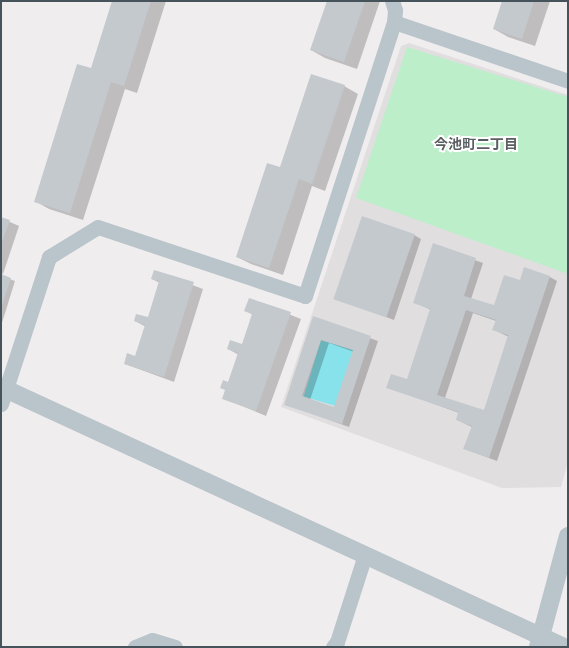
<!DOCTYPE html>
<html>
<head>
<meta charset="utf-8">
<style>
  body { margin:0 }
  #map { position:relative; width:569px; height:648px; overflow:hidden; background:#f0edee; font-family:"PT Sans","Noto Sans JP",sans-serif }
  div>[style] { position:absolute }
  .education>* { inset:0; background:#e1dee0 }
  .green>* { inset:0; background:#bbeec9 }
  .water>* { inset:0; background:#88e2eb; transform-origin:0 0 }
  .shadow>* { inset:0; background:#0003 }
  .building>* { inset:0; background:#c4c9cd; transform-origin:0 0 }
  .minor>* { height:15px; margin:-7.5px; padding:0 7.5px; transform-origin:7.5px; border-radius:7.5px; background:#b9c4cb }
  .tertiary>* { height:18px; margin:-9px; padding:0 9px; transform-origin:9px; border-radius:9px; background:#b9c4cb }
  span { translate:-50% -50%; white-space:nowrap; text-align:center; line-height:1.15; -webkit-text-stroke:4px #fff; paint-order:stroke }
  .neighbourhood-label { font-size:14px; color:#5a5f62; font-weight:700 }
  .frame { position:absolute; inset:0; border:2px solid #46535b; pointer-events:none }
</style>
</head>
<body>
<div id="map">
  <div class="education">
    <i style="clip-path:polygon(409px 43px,568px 95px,568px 462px,561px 487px,502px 488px,281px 407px,401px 46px)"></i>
  </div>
  <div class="green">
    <i style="clip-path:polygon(407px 47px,568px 97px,568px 274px,356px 198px)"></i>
  </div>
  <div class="water">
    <i style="left:321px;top:340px;width:34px;height:59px;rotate:17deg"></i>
  </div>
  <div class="shadow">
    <i style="clip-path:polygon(113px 1px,166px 1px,137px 93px,125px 89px,83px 220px,49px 209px,35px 201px,92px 69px)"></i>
    <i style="clip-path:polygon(328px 1px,380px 1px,357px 69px,325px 58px,311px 50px)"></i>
    <i style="clip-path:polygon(503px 1px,550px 1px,535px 46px,508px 37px,494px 29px)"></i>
    <i style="clip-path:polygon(344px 86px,358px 94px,325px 191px,312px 186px,283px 275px,251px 264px,237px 257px,281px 169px)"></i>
    <i style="clip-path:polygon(1px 218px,19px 226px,3px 274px,1px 273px)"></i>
    <i style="clip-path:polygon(414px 235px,421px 239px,394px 320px,335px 298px)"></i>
    <i style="clip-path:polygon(evenodd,433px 245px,483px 263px,471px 299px,494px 307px,520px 281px,550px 277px,557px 281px,497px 461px,465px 449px,472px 427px,457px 420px,459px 413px,387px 387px,408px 380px,431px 310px,414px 302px,433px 245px,473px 313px,496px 321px,494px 330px,509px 337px,484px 411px,445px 398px,473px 313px)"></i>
    <i style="clip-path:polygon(155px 271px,203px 289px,174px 382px,125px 364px,136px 357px,146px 327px,135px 321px,148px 318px,160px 283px,152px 279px)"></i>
    <i style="clip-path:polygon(1px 276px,15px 281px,1px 326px)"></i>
    <i style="clip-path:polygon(250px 299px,301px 319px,266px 416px,223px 398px,239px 355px,228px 349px,242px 345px,253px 315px,246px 311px)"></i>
    <i style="clip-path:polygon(evenodd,314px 318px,378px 341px,349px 427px,285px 404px,314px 318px,329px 343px,354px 352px,334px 408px,310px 400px,329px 343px)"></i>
  </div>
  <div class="building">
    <i style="clip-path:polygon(112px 1px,151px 1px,124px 86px,111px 82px,70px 213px,34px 202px,77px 64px,91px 68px)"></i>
    <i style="clip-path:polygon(327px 1px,365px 1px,344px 62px,310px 50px)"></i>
    <i style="clip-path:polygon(502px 1px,534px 1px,522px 39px,493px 29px)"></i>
    <i style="clip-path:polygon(311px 74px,345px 85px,312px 184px,299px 179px,269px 268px,236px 257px,267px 163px,280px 167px)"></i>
    <i style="left:362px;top:216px;width:56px;height:88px;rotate:19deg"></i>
    <i style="clip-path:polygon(1px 217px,10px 220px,1px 245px)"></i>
    <i style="clip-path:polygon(evenodd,433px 243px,476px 258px,464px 296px,494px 305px,504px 275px,520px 280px,524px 267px,550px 276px,489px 458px,463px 449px,472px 426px,456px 420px,458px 412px,386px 388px,391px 374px,407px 379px,430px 309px,413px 303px,433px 243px,466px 310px,496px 320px,492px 330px,508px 335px,484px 410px,437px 395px,466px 310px)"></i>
    <i style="clip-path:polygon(154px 270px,194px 282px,164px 377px,124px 364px,127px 353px,135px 356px,145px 325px,134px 321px,136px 314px,148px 317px,159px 281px,151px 279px)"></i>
    <i style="clip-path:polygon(1px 274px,11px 278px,1px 308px)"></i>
    <i style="clip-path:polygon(249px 298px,291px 312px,256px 411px,222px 399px,225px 390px,220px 388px,223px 380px,228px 382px,238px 353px,227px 349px,230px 340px,242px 344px,252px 314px,244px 311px)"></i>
    <i style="clip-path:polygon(evenodd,313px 316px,371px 336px,342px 424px,284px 405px,313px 316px,321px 340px,353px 350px,334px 407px,302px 396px,321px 340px)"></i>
  </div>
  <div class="minor">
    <i style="left:394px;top:22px;width:184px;rotate:18.7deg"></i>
    <i style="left:1px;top:404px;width:155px;rotate:-71.9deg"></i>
    <i style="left:49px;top:257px;width:57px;rotate:-31.5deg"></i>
    <i style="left:98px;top:227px;width:218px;rotate:18.4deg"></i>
    <i style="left:305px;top:296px;width:288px;rotate:-72deg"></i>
    <i style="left:394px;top:22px;width:12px;rotate:-85deg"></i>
    <i style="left:395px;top:10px;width:9px;rotate:-108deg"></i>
    <i style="left:135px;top:647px;width:18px;rotate:-22deg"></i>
    <i style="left:152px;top:640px;width:24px;rotate:17deg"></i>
    <i style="left:333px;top:647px;width:6px;rotate:-51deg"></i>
    <i style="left:337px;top:642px;width:91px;rotate:-72.2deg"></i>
  </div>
  <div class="tertiary">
    <i style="left:1px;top:387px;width:620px;rotate:24.79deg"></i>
    <i style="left:538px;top:647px;width:115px;rotate:-74.9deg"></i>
  </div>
  <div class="neighbourhood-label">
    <span style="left:476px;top:144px">今池町二丁目</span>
  </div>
  <div class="frame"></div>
</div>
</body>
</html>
